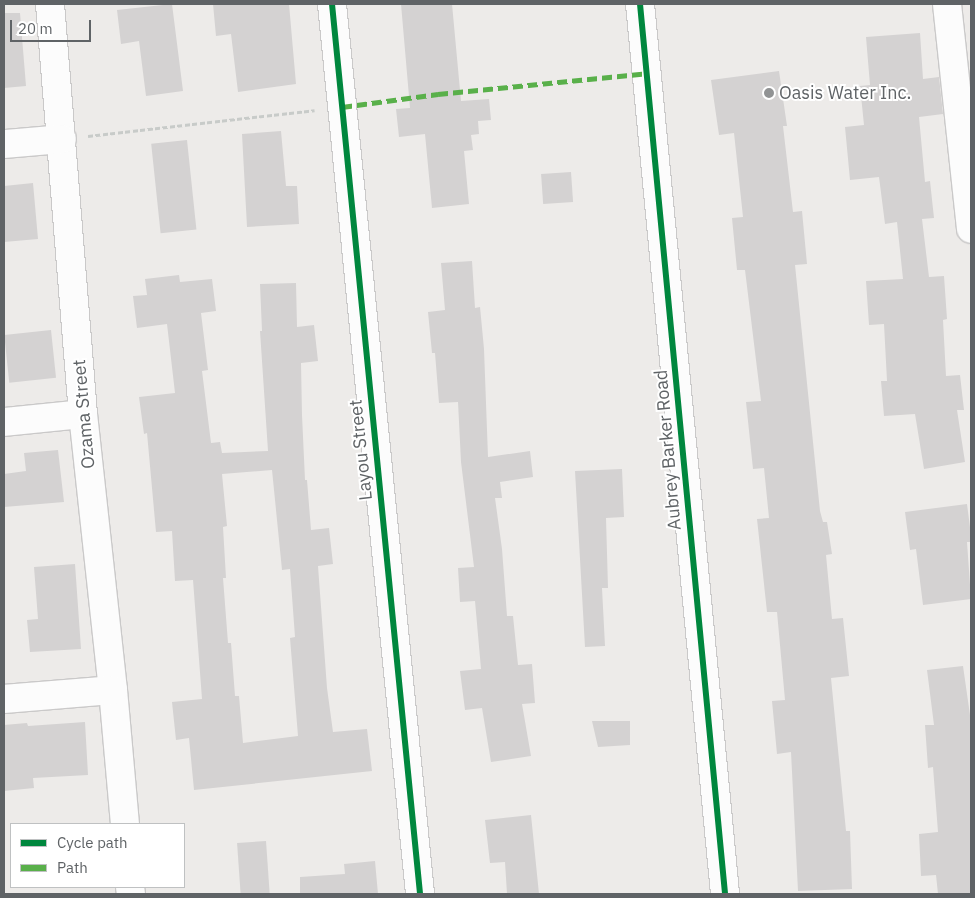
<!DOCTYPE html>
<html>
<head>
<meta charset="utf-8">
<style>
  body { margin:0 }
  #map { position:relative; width:975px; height:898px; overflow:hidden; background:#edebe9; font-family:"IBM Plex Sans",sans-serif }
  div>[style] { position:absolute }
  .building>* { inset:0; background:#d4d2d2; transform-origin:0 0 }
  .path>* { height:3px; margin-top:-1.5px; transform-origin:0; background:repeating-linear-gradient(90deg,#c8cbc9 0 5px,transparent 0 7.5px) }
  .roads { filter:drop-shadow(1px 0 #cac9c9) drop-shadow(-1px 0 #cac9c9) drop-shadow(0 1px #cac9c9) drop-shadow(0 -1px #cac9c9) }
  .minor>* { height:28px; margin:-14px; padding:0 14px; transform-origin:14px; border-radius:14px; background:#fcfcfc }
  .tertiary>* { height:28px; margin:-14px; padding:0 14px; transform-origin:14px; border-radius:14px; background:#fcfcfc }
  .quiet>* { height:5px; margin-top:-2.5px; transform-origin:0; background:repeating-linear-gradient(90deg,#59b04a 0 10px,transparent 0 15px) }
  .cycleway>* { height:6px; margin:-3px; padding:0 3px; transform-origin:3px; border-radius:3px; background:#00873e }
  .dots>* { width:14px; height:14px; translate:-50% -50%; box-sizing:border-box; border:2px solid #fff; border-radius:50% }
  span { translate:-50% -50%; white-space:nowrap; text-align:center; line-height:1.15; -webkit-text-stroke:4px #fff; paint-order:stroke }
  .poi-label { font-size:18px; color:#5f6366 }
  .left { translate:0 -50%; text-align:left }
  .street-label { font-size:18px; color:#5f6366 }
  .frame { position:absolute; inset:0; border:5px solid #5f6366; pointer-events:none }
  .legend { position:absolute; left:10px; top:823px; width:175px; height:65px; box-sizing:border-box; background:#fff; border:1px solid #bfc1c2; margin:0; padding:6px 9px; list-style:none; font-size:15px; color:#5f6366 }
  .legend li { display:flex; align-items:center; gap:10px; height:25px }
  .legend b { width:25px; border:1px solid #bfc1c2 }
  .scale { position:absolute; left:10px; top:20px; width:81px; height:22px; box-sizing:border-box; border:2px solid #5f6366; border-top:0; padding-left:6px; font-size:15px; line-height:18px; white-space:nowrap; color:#5f6366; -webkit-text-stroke:4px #fff; paint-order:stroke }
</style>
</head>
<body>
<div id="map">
  <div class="building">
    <i style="clip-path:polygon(172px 4px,183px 91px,146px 96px,139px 41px,121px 44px,117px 10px)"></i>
    <i style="clip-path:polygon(213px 4px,289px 4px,296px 84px,238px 92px,231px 34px,216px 36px)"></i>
    <i style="clip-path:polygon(401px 4px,452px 4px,461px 101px,489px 99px,491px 120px,478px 121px,479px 134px,471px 135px,473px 150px,464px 151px,469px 204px,432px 208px,425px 134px,399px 137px,396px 109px,410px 108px)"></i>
    <i style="clip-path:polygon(4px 13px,20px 13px,26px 86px,4px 88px)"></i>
    <i style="clip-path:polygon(920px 33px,923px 79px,939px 77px,943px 114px,919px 117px,925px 182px,930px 181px,934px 218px,922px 219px,929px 277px,944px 276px,947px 319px,943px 320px,946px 376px,960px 375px,964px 410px,957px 410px,965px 462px,924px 469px,915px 414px,884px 416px,881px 381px,887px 381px,884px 324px,869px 325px,866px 281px,903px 279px,897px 222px,885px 224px,879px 177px,850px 180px,845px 127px,864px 125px,860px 86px,870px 85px,866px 37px)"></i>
    <i style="clip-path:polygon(779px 71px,787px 126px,783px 126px,793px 212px,802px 211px,807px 264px,795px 265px,820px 511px,823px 522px,827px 522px,832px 554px,826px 555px,832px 619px,843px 618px,849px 676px,831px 678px,846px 831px,850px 831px,852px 889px,798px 891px,791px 752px,777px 754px,772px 701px,785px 700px,777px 612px,767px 612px,757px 519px,769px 518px,764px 468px,753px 469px,746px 402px,761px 401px,745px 270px,737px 270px,732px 218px,743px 217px,734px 133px,719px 135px,711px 80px)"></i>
    <i style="clip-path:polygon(281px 131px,286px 186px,297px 186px,299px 224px,247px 227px,242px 134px)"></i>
    <i style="left:187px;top:140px;width:90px;height:36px;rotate:84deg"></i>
    <i style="left:571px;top:172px;width:30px;height:30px;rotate:86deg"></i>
    <i style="clip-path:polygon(33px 183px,38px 239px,4px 242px,4px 186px)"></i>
    <i style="clip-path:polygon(472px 261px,475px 308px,480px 307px,484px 349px,488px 457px,530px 451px,533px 477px,500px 482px,502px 498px,495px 498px,502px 549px,507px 616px,513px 616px,518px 665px,532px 664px,535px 703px,522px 704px,531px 756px,491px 762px,482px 708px,465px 710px,460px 671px,481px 669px,475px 601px,460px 602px,458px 568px,474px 567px,461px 462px,458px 402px,439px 403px,435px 353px,432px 353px,428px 312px,445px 310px,441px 263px)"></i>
    <i style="clip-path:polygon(evenodd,179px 275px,180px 282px,212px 279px,216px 311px,201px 313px,208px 370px,202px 371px,211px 443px,220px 442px,222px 453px,268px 451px,260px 331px,262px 331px,260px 284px,296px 283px,297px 327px,314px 325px,318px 361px,301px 363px,302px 415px,305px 480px,307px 480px,311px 530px,329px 528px,333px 564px,318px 566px,327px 688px,333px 732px,367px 729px,372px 771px,194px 790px,189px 738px,176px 740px,172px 702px,202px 699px,193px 580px,175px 581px,172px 531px,156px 532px,147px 433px,144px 434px,139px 397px,175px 393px,167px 324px,137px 328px,133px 296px,147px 295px,145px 279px,179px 275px,272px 470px,282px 570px,290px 569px,295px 637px,290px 638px,298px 736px,243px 743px,239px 696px,235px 696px,231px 643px,228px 643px,223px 578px,226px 578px,223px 527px,227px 526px,222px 474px,272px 470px)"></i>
    <i style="left:51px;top:330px;width:48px;height:47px;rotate:84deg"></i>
    <i style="clip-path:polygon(58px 450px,64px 502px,4px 507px,4px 474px,26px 471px,24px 453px)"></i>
    <i style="clip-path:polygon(622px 469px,624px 517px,606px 518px,608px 588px,602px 588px,605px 646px,585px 647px,575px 471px)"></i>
    <i style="clip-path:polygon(967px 504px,971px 535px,971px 542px,967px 542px,971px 599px,923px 605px,916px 549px,910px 550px,905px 512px)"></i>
    <i style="clip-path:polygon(75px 564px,81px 649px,30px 652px,27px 620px,38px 619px,34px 567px)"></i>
    <i style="clip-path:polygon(963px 666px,971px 722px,971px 894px,938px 894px,936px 875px,921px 876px,919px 834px,938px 832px,933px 767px,928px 768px,925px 725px,934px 725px,927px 670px)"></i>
    <i style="clip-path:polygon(592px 721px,630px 721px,630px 745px,598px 747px)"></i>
    <i style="clip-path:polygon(85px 722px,88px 775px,33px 778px,34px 788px,4px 791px,4px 725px,27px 723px,28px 726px)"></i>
    <i style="clip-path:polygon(531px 815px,539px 894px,507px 894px,505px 862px,490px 863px,485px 820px)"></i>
    <i style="left:266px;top:841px;width:53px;height:29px;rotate:86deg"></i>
    <i style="clip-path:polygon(375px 861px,378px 894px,300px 894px,300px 877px,345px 874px,344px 864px)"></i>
  </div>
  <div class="path">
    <i style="left:88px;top:136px;width:228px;rotate:-6.5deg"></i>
  </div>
  <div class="roads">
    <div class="minor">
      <i style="left:50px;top:4px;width:411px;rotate:85.4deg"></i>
      <i style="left:83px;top:414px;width:278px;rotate:83.8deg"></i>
      <i style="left:113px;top:690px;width:135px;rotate:84.9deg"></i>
      <i style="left:332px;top:4px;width:894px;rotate:84.35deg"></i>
      <i style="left:947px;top:4px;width:226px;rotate:83.9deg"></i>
      <i style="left:4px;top:144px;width:58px;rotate:-4.9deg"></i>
      <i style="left:4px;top:422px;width:79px;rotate:-5.8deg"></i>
      <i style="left:4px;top:699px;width:109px;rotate:-4.7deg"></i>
      <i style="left:130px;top:887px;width:7px;rotate:82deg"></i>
    </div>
    <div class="tertiary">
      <i style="left:640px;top:4px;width:894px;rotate:84.54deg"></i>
    </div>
  </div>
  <div class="quiet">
    <i style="left:342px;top:107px;width:97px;rotate:-7.7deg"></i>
    <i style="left:438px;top:94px;width:210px;rotate:-5.7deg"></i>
  </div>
  <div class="cycleway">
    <i style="left:332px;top:4px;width:894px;rotate:84.35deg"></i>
    <i style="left:640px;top:4px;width:894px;rotate:84.54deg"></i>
  </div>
  <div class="dots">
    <i style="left:769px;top:93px;background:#919394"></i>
  </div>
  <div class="poi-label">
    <span class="left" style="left:779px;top:93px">Oasis Water Inc.</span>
  </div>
  <div class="street-label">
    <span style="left:84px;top:414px;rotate:-95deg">Ozama Street</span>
    <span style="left:361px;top:450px;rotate:-96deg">Layou Street</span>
    <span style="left:668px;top:450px;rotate:-95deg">Aubrey Barker Road</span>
  </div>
  <div class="frame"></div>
  <ul class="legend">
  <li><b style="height:6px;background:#00873e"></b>Cycle path</li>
  <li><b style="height:6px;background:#59b04a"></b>Path</li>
  </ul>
  <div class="scale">20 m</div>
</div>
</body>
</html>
